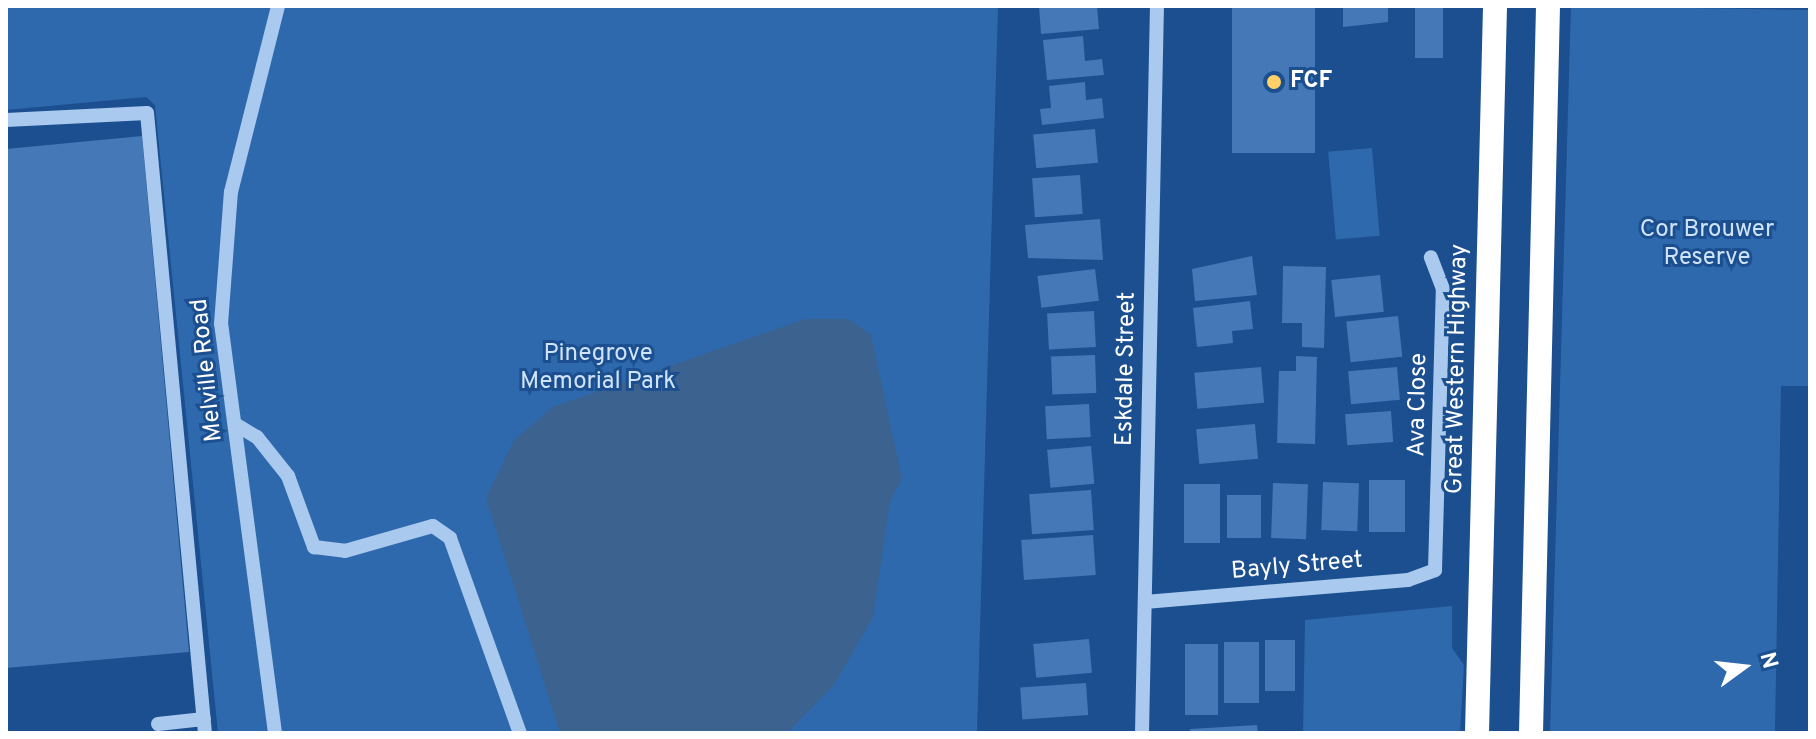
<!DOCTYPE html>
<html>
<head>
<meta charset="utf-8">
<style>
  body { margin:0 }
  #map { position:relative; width:1816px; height:739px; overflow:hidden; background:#1b4f8f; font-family:Overpass,sans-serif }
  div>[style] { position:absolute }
  .green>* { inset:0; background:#2e69ad; transform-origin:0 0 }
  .water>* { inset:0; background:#3c6290 }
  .building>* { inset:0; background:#4478b7; transform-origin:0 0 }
  .minor>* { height:14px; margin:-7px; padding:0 7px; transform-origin:7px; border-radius:7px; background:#a9c9ee }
  .highway>* { height:24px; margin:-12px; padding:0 12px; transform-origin:12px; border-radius:12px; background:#fff }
  .dots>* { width:22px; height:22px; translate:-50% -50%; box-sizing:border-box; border:4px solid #1b4f8f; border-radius:50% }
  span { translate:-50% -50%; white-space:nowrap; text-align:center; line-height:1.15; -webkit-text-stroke:6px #1b4f8f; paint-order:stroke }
  .poi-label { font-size:24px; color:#fff; font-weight:700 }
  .left { translate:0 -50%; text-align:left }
  .park-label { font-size:24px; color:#cfe3fa }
  .street-label { font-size:24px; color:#fff }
  .frame { position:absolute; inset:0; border:8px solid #fff; pointer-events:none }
  .north { position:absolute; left:1704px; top:627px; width:80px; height:80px; -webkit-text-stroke:6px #1b4f8f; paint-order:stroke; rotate:75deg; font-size:22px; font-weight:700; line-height:32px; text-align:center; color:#fff }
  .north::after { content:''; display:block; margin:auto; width:28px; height:36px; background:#fff; clip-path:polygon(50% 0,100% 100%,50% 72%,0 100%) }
</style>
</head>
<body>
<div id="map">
  <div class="green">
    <i style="clip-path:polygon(6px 6px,998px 6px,977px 733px,218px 733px,155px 105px,146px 97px,6px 110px)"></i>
    <i style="clip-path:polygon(1571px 6px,1810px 10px,1810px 386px,1781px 386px,1775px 733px,1550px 733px)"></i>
    <i style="left:1372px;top:148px;width:88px;height:44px;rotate:85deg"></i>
    <i style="clip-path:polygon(1452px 606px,1452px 648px,1464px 665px,1460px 733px,1303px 733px,1305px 620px)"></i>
  </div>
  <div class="water">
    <i style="clip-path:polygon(805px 319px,849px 319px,871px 335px,902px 479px,890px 501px,873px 617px,834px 685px,787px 733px,560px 733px,486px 498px,514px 440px,553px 407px)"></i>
  </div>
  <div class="building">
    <i style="clip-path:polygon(1039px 6px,1097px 6px,1099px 29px,1041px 34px)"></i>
    <i style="left:1232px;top:6px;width:83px;height:147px"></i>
    <i style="clip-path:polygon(1343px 6px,1388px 6px,1388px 22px,1343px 27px)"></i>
    <i style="left:1415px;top:6px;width:28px;height:52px"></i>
    <i style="clip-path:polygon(1083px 36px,1085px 61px,1102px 59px,1104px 75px,1047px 80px,1043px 40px)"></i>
    <i style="clip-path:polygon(1085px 82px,1086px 100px,1102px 98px,1104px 118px,1042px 125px,1040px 109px,1051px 108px,1049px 86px)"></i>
    <i style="left:1095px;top:129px;width:34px;height:62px;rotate:85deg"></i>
    <i style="clip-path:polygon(142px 136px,189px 652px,6px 668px,6px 149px)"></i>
    <i style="left:1080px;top:175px;width:39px;height:48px;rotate:86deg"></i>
    <i style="clip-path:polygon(1100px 219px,1103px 260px,1028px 258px,1025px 225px)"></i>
    <i style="clip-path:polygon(1252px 256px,1257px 295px,1195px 301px,1192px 269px)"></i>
    <i style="clip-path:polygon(1283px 266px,1326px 267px,1324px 348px,1302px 347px,1302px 323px,1282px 323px)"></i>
    <i style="left:1095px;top:269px;width:32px;height:58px;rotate:83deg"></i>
    <i style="left:1380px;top:275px;width:37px;height:49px;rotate:84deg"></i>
    <i style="clip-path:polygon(1250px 301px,1253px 329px,1232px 331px,1233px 343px,1197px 347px,1193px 308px)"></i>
    <i style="left:1094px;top:311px;width:36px;height:47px;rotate:87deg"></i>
    <i style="left:1398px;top:316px;width:41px;height:52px;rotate:84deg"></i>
    <i style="left:1095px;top:355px;width:38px;height:44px;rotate:88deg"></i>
    <i style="clip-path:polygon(1296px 356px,1317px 357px,1315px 444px,1277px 443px,1279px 371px,1296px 371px)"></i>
    <i style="left:1261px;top:367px;width:36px;height:67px;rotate:85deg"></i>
    <i style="left:1397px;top:367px;width:33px;height:49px;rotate:85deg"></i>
    <i style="left:1089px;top:404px;width:33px;height:44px;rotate:87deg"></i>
    <i style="left:1391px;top:411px;width:31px;height:46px;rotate:86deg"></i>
    <i style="left:1255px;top:424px;width:35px;height:59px;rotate:85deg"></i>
    <i style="left:1091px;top:446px;width:38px;height:44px;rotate:85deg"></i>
    <i style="left:1369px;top:480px;width:36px;height:52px"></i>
    <i style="left:1323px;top:482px;width:36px;height:48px;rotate:2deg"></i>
    <i style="left:1273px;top:483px;width:35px;height:55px;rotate:2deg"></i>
    <i style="left:1184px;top:484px;width:36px;height:59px"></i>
    <i style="left:1091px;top:490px;width:40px;height:62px;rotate:86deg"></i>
    <i style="left:1227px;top:495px;width:34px;height:43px"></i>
    <i style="left:1093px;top:535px;width:40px;height:72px;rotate:86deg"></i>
    <i style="left:1089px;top:639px;width:34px;height:56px;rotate:85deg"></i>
    <i style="left:1265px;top:640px;width:30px;height:51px"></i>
    <i style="left:1224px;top:642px;width:35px;height:61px"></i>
    <i style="left:1185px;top:644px;width:33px;height:71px"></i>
    <i style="left:1086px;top:683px;width:32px;height:66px;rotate:86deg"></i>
    <i style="clip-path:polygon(1257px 725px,1258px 733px,1190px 733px,1190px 729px)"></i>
  </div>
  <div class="minor">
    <i style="left:6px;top:120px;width:141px;rotate:-2.8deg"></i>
    <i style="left:147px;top:113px;width:623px;rotate:84.66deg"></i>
    <i style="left:235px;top:424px;width:26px;rotate:31deg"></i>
    <i style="left:257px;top:437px;width:50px;rotate:51.5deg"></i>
    <i style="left:288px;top:476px;width:76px;rotate:69.9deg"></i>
    <i style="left:314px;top:547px;width:31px;rotate:7deg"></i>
    <i style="left:345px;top:551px;width:91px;rotate:-15.9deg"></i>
    <i style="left:433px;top:526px;width:21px;rotate:35deg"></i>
    <i style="left:450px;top:538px;width:207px;rotate:70.3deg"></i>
    <i style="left:1145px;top:602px;width:264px;rotate:-4.8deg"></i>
    <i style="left:1408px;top:580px;width:29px;rotate:-20deg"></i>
    <i style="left:1435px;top:570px;width:281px;rotate:-88.4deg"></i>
    <i style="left:1443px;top:289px;width:34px;rotate:-111deg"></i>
    <i style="left:158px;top:724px;width:46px;rotate:-6.2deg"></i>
    <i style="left:275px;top:733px;width:413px;rotate:-97.5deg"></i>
    <i style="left:221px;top:324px;width:132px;rotate:-85.7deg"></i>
    <i style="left:231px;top:192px;width:192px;rotate:-75.8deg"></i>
    <i style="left:1142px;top:733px;width:727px;rotate:-88.82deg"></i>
  </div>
  <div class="highway">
    <i style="left:1477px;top:733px;width:727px;rotate:-88.58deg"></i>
    <i style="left:1531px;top:733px;width:727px;rotate:-88.66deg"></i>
  </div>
  <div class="dots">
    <i style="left:1274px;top:82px;background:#ffd166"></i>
  </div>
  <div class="poi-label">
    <span class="left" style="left:1290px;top:82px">FCF</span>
  </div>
  <div class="park-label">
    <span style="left:1707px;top:245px">Cor Brouwer<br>Reserve</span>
    <span style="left:598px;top:369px">Pinegrove<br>Memorial Park</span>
  </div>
  <div class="street-label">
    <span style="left:1127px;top:369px;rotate:-89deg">Eskdale Street</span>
    <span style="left:1458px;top:369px;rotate:-89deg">Great Western Highway</span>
    <span style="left:208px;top:370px;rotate:-96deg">Melville Road</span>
    <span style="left:1419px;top:405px;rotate:-89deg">Ava Close</span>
    <span style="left:1297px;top:567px;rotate:-5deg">Bayly Street</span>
  </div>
  <div class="frame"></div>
  <div class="north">N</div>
</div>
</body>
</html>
